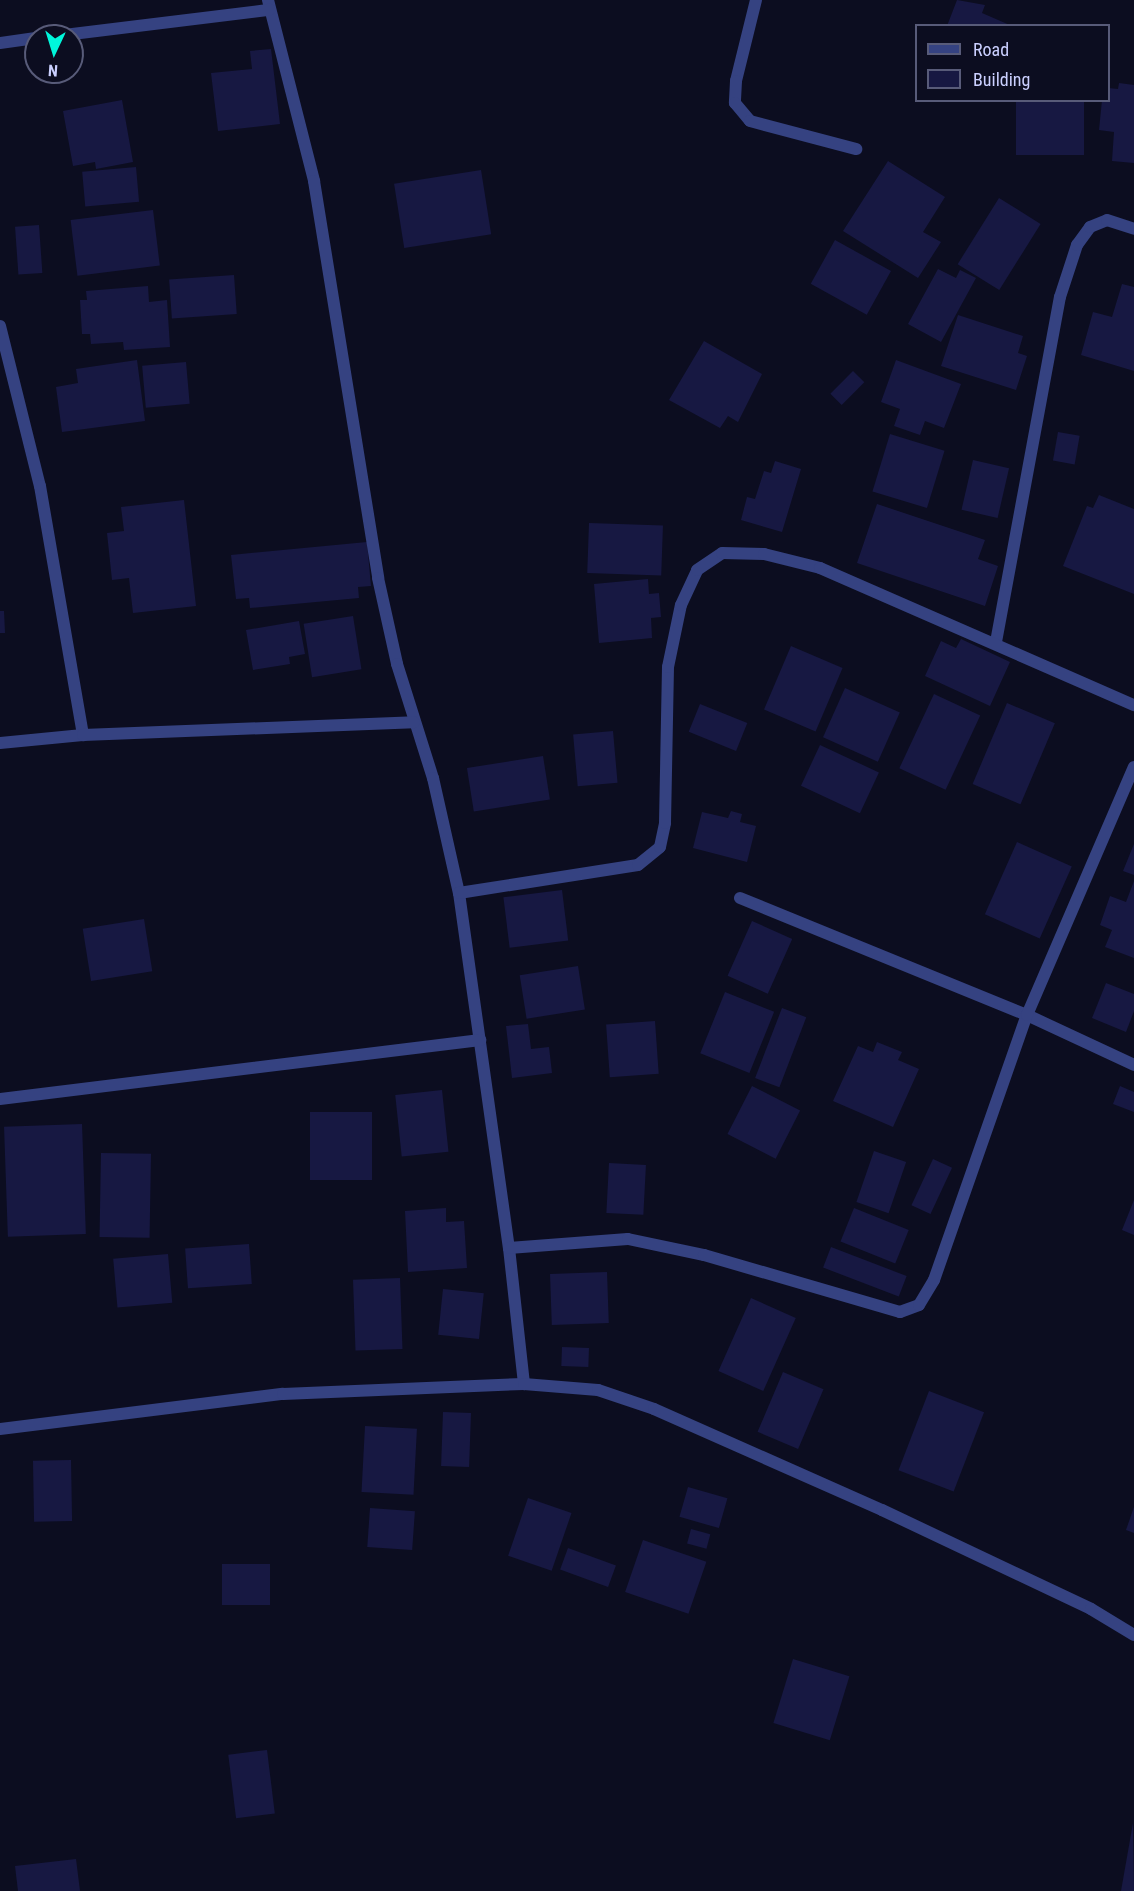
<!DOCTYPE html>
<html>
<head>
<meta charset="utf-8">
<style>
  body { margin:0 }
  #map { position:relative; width:1134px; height:1891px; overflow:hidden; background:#0c0d20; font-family:"Roboto Condensed",sans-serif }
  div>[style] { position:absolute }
  .building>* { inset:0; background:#171842; transform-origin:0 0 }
  .minor>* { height:12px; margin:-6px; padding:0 6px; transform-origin:6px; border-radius:6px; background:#354281 }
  span { translate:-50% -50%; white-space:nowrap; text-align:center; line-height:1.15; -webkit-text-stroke:5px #0c0d20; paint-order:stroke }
  .legend { position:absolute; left:915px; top:24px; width:195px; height:78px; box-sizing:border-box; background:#0c0d20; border:2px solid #585b79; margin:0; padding:8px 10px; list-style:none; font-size:18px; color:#cbd0ff }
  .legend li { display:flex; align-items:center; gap:12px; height:30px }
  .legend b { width:30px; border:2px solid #585b79 }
  .north { position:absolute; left:24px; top:24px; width:60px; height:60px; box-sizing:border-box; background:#0c0d20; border:2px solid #585b79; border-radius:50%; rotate:184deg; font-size:16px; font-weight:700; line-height:24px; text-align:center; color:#cbd0ff }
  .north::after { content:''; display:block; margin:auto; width:21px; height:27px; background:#00f6db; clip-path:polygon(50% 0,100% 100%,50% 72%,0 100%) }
</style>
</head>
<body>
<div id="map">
  <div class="building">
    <i style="clip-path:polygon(957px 0,985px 5px,982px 13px,1012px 26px,947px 26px)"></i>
    <i style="clip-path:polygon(271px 49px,280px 124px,218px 131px,211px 73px,252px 69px,250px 51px)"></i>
    <i style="clip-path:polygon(1119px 83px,1134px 85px,1134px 163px,1112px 161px,1114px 132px,1099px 130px,1102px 100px,1108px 100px,1108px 88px,1118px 89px)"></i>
    <i style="clip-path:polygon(122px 100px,133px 162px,96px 169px,95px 162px,73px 166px,63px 111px)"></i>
    <i style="left:1016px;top:100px;width:68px;height:55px"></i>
    <i style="clip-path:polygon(888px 161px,945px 197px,923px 232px,941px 242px,918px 278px,843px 231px)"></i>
    <i style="left:136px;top:167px;width:35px;height:54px;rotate:85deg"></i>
    <i style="left:481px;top:170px;width:65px;height:88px;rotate:81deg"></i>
    <i style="left:999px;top:198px;width:49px;height:78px;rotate:32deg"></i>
    <i style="left:153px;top:210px;width:56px;height:83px;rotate:83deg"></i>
    <i style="left:39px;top:225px;width:48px;height:24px;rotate:86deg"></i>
    <i style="left:835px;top:240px;width:64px;height:50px;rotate:29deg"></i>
    <i style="clip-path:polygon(938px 269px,956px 278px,960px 270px,976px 278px,941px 342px,908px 324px)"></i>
    <i style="left:234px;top:275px;width:39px;height:65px;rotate:86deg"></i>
    <i style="clip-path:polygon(1122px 284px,1134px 287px,1134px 371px,1081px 355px,1093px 312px,1112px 317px)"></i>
    <i style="clip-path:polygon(148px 286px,149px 302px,167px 300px,170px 347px,124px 350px,123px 342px,91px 344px,90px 334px,82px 334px,80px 300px,87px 300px,86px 291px)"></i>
    <i style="clip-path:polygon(958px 315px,1023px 336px,1018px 353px,1027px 356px,1016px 390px,941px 366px)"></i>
    <i style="clip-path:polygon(704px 341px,762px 374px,738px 422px,728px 416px,720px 428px,669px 400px)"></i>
    <i style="clip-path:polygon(137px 360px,145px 421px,62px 432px,56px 387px,78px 383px,76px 369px)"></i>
    <i style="clip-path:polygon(896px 360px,961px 384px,944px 428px,925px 421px,920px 435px,894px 426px,900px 409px,881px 402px)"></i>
    <i style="left:186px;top:362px;width:42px;height:44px;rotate:85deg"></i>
    <i style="left:853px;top:371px;width:16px;height:32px;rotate:45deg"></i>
    <i style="left:1058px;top:432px;width:22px;height:29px;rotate:10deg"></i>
    <i style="left:890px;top:434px;width:57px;height:60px;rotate:17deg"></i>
    <i style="left:973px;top:460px;width:37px;height:51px;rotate:13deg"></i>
    <i style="clip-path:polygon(775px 461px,801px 469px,782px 532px,741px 520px,747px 497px,755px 499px,764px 471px,771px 473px)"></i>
    <i style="clip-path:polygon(1099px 495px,1134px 509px,1134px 594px,1063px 566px,1087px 506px,1093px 508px)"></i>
    <i style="clip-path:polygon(184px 500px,196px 606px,133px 613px,129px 578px,112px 580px,107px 533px,124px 531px,121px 507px)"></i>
    <i style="clip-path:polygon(877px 504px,985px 540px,978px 559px,998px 566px,985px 606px,857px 563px)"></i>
    <i style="left:589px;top:523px;width:74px;height:50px;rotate:2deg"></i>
    <i style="clip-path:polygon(367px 542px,371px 586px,358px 587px,359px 598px,250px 608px,249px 598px,236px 599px,231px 555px)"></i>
    <i style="clip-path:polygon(648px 579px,649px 594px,659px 593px,661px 617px,651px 618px,652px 638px,599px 643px,594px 584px)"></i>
    <i style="clip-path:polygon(0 611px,4px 611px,5px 633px,0 633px)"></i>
    <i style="left:353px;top:616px;width:54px;height:50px;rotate:81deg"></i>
    <i style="clip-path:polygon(299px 621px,305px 654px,289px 657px,290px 664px,253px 670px,246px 630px)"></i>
    <i style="clip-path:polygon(961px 639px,1010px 662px,990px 706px,925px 676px,941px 641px,956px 648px)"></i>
    <i style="left:791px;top:646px;width:56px;height:69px;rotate:23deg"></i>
    <i style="left:845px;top:688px;width:60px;height:54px;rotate:24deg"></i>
    <i style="left:934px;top:694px;width:51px;height:82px;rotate:25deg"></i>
    <i style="left:1007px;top:703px;width:52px;height:88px;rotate:23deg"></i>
    <i style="left:700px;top:704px;width:51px;height:30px;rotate:22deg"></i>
    <i style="left:613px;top:731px;width:52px;height:40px;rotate:85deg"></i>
    <i style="left:820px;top:745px;width:65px;height:45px;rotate:25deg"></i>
    <i style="left:543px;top:756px;width:44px;height:77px;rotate:81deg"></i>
    <i style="clip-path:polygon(731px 811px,742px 814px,740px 822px,756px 826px,747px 862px,693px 848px,702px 812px,728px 818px)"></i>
    <i style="left:1017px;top:842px;width:60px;height:79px;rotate:24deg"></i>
    <i style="clip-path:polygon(1134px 844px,1134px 875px,1123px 871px)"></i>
    <i style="clip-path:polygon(1134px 881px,1134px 958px,1105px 947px,1112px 930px,1100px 925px,1110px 896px,1126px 902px)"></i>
    <i style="left:562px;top:890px;width:51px;height:59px;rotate:83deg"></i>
    <i style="left:144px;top:919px;width:53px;height:62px;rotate:81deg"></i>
    <i style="left:752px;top:921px;width:44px;height:60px;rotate:24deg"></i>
    <i style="left:578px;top:966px;width:44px;height:59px;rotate:81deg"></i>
    <i style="clip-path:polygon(1106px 983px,1134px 994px,1134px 1011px,1126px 1032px,1092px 1018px)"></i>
    <i style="left:725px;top:992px;width:53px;height:66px;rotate:22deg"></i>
    <i style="left:782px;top:1008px;width:26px;height:75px;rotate:21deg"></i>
    <i style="left:655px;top:1021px;width:53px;height:49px;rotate:86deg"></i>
    <i style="clip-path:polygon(528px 1024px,531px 1049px,549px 1047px,552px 1073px,512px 1078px,506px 1026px)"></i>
    <i style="clip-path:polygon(877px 1042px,902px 1052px,898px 1060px,919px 1069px,893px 1127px,833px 1101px,858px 1046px,873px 1052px)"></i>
    <i style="left:752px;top:1086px;width:54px;height:54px;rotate:27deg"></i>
    <i style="clip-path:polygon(1120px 1086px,1134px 1092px,1134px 1112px,1113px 1104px)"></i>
    <i style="left:442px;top:1090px;width:62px;height:47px;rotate:84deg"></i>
    <i style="left:310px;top:1112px;width:62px;height:68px"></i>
    <i style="left:82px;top:1124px;width:110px;height:78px;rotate:88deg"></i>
    <i style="left:874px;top:1151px;width:34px;height:54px;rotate:19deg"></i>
    <i style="left:101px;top:1153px;width:50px;height:84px;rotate:1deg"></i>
    <i style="left:933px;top:1159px;width:21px;height:51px;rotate:25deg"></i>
    <i style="left:609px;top:1163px;width:37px;height:50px;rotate:3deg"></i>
    <i style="clip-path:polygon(1134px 1200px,1134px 1235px,1122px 1230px)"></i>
    <i style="clip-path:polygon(446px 1208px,446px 1222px,464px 1221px,467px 1268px,408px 1272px,405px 1211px)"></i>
    <i style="left:854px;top:1208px;width:59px;height:36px;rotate:22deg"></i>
    <i style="left:249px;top:1244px;width:40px;height:64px;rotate:86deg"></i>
    <i style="left:831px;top:1247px;width:81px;height:22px;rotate:21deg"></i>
    <i style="left:168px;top:1254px;width:49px;height:55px;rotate:85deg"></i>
    <i style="left:607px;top:1272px;width:51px;height:57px;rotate:88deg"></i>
    <i style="left:400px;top:1278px;width:71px;height:47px;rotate:88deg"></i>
    <i style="left:443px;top:1289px;width:41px;height:46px;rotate:6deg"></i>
    <i style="left:751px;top:1298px;width:49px;height:80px;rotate:24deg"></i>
    <i style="left:562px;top:1347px;width:27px;height:19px;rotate:2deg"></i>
    <i style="left:783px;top:1372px;width:44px;height:65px;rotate:23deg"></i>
    <i style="left:929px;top:1391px;width:59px;height:85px;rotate:21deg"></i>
    <i style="left:443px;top:1412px;width:28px;height:54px;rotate:2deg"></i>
    <i style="left:365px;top:1426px;width:52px;height:66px;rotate:3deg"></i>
    <i style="left:71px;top:1460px;width:61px;height:38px;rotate:89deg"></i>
    <i style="left:688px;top:1487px;width:41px;height:31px;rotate:16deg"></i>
    <i style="left:528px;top:1498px;width:46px;height:61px;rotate:19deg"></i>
    <i style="clip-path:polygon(1134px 1507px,1134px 1533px,1126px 1530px)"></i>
    <i style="left:370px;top:1508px;width:45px;height:39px;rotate:4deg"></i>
    <i style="left:691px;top:1529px;width:20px;height:15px;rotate:15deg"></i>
    <i style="left:643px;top:1540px;width:67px;height:55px;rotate:19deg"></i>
    <i style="left:568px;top:1548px;width:51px;height:23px;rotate:20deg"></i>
    <i style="left:222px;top:1564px;width:48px;height:41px"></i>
    <i style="left:793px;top:1659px;width:59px;height:67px;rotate:17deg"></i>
    <i style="left:267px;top:1750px;width:64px;height:39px;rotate:83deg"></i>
    <i style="clip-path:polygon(1133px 1823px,1134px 1891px,1121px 1891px)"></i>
    <i style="clip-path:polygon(76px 1859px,80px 1891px,18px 1891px,15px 1866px)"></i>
  </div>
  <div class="minor">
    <i style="left:268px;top:0;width:187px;rotate:75.7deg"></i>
    <i style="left:314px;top:181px;width:402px;rotate:80.8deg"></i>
    <i style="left:378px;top:578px;width:88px;rotate:77.5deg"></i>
    <i style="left:397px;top:664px;width:120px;rotate:72.5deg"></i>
    <i style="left:433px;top:778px;width:118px;rotate:77.3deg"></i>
    <i style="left:459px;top:893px;width:359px;rotate:82deg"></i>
    <i style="left:509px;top:1248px;width:137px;rotate:83.7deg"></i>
    <i style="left:756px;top:0;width:83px;rotate:103.9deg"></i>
    <i style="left:736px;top:81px;width:22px;rotate:93deg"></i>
    <i style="left:735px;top:103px;width:23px;rotate:50deg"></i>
    <i style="left:750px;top:121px;width:110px;rotate:14.8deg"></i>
    <i style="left:56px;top:36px;width:215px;rotate:-7deg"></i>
    <i style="left:0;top:43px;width:36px;rotate:-8deg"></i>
    <i style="left:0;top:326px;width:165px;rotate:76deg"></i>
    <i style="left:40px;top:486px;width:253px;rotate:80.2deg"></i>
    <i style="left:996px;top:642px;width:351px;rotate:-79.5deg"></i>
    <i style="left:1060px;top:297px;width:55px;rotate:-71.9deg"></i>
    <i style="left:1077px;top:245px;width:22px;rotate:-54deg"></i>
    <i style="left:1090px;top:227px;width:18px;rotate:-22deg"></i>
    <i style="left:1107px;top:220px;width:28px;rotate:18deg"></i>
    <i style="left:0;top:743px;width:83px;rotate:-5.5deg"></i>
    <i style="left:83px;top:735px;width:331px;rotate:-2.2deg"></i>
    <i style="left:459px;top:893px;width:181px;rotate:-8.9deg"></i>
    <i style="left:638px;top:865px;width:28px;rotate:-39deg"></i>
    <i style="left:660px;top:847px;width:25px;rotate:-78deg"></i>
    <i style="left:665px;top:823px;width:156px;rotate:-88.9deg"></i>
    <i style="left:668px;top:667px;width:63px;rotate:-78.2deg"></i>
    <i style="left:681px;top:605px;width:38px;rotate:-65deg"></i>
    <i style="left:697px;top:570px;width:30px;rotate:-34deg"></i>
    <i style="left:722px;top:553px;width:42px;rotate:1.4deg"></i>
    <i style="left:764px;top:554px;width:58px;rotate:14deg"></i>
    <i style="left:820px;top:568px;width:343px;rotate:23.6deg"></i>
    <i style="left:740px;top:898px;width:310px;rotate:22.2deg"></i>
    <i style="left:1027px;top:1015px;width:118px;rotate:25deg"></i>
    <i style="left:0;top:1099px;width:484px;rotate:-7deg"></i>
    <i style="left:509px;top:1248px;width:119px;rotate:-4.3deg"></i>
    <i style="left:628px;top:1239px;width:78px;rotate:11.9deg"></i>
    <i style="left:704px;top:1255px;width:204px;rotate:16.2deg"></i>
    <i style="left:900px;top:1312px;width:20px;rotate:-20deg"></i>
    <i style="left:919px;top:1305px;width:29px;rotate:-59deg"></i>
    <i style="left:934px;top:1280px;width:281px;rotate:-70.7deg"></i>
    <i style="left:1027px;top:1015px;width:270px;rotate:-66.7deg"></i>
    <i style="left:0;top:1429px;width:285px;rotate:-7.1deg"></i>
    <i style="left:283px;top:1394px;width:241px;rotate:-2.4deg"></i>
    <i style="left:524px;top:1384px;width:74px;rotate:4.6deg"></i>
    <i style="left:598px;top:1390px;width:59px;rotate:18.7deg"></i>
    <i style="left:654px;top:1409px;width:249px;rotate:23.9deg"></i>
    <i style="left:882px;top:1510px;width:231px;rotate:25.3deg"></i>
    <i style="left:1091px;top:1609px;width:50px;rotate:31.2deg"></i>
  </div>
  <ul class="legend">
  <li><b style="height:8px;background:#354281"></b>Road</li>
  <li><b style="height:16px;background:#171842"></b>Building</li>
  </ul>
  <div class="north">N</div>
</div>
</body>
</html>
